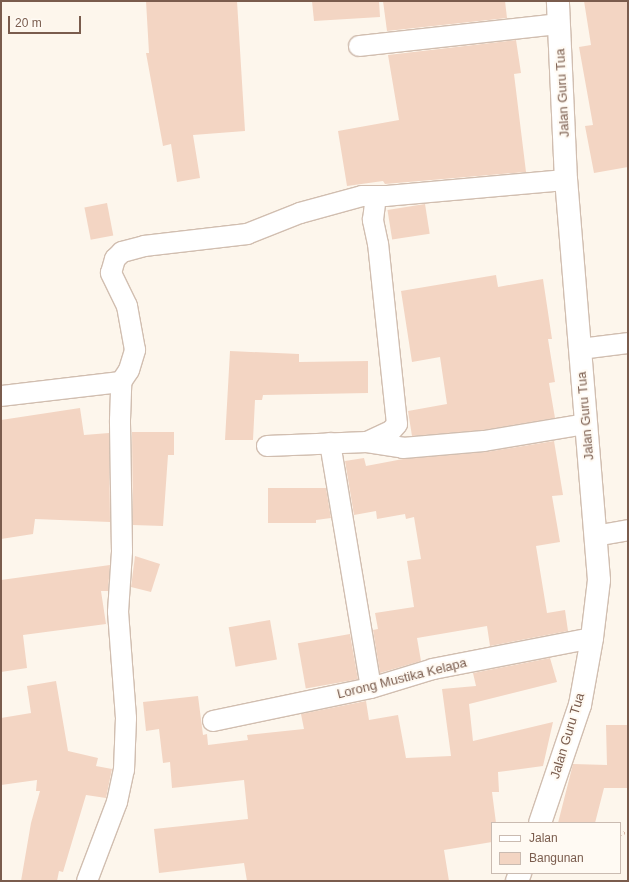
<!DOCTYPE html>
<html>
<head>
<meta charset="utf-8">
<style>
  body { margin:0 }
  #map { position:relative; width:629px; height:882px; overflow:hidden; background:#fdf6ec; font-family:Arial,sans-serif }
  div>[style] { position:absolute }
  .building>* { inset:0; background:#f3d5c3; transform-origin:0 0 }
  .path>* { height:2.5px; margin-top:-1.25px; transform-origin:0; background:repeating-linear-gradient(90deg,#d9b8a5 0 1px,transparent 0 4px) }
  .roads { filter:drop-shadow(1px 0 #d1beb0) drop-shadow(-1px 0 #d1beb0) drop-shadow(0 1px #d1beb0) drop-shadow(0 -1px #d1beb0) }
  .minor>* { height:20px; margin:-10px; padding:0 10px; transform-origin:10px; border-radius:10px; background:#fff }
  .secondary>* { height:22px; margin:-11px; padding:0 11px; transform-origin:11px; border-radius:11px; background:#fff }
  span { translate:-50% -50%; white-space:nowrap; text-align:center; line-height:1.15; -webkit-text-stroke:4px #fffaf3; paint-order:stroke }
  .street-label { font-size:13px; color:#7a5c4d }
  .frame { position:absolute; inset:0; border:2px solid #7a5c4d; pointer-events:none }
  .legend { position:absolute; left:491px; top:822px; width:130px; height:52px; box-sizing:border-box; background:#fffaf3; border:1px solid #cabbb1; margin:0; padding:5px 7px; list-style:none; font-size:12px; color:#7a5c4d }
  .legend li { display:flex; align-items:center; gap:8px; height:20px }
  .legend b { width:20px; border:1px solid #cabbb1 }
  .scale { position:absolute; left:8px; top:16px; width:73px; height:18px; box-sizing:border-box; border:2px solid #7a5c4d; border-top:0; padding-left:5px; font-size:12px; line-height:14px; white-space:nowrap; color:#7a5c4d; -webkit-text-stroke:3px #fffaf3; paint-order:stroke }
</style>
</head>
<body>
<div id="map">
  <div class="building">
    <i style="clip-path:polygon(146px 1px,237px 1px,245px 131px,193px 135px,200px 178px,177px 182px,171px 144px,163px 146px,146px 53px,149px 53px)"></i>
    <i style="clip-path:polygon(312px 1px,379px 1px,380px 17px,314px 21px)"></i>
    <i style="clip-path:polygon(383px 1px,505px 1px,507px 18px,387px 31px)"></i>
    <i style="clip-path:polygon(584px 1px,628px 1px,628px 167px,594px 173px,585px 126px,593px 125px,579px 47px,591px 45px)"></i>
    <i style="clip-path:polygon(516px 40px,521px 73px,514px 74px,526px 172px,385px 184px,383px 181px,347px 186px,338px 131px,399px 120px,388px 55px)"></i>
    <i style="left:107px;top:203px;width:33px;height:23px;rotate:79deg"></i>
    <i style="left:425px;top:204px;width:30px;height:38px;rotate:81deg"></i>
    <i style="clip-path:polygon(496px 275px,498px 287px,543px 279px,552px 339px,548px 339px,555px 382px,549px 383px,555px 418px,483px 430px,412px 436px,408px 411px,447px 404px,440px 357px,412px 362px,401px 291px)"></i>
    <i style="clip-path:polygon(230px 351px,299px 354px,299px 362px,368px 361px,368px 393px,263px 395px,262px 400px,255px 400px,253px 440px,225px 440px)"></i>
    <i style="clip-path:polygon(80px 408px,84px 435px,109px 433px,110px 522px,35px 519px,33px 534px,1px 539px,1px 420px)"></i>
    <i style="clip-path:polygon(132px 432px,174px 432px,174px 455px,168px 455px,163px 526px,133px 525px)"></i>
    <i style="clip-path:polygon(554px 441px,563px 495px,552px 496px,560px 542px,536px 546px,547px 613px,565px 610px,568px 631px,490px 646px,487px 626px,417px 638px,421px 661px,380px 673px,373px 630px,378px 629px,375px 613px,414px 607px,407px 561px,421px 559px,414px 517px,406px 519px,405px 514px,377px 519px,376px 511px,354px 515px,345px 461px,364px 458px,366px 466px,403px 459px,486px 452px)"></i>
    <i style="clip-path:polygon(268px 488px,326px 488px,331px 518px,316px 520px,316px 523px,268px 523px)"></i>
    <i style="clip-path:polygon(135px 556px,160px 564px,151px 592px,131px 587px)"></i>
    <i style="clip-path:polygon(110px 565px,108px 591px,101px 591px,106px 624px,23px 635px,27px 668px,1px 672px,1px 580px)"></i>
    <i style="left:270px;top:620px;width:40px;height:42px;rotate:80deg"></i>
    <i style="left:350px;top:634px;width:46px;height:53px;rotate:80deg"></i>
    <i style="clip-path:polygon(550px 658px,557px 682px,469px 704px,473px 741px,553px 722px,543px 766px,498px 772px,499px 792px,492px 792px,496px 823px,492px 823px,492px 842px,444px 850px,449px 881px,247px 881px,244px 863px,159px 873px,154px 829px,248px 819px,244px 780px,172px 788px,170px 762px,163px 763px,159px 729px,146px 731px,143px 702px,198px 696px,203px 735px,207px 734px,208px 745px,248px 740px,247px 735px,304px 729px,301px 714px,366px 701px,369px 720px,398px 715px,406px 758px,451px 756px,442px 689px,476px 686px,473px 673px)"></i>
    <i style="clip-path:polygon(56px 681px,68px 751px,98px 758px,96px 766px,112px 769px,106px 798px,86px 795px,63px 872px,59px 871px,57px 881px,21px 881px,31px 823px,40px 791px,36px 791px,37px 780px,1px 785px,1px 718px,31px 713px,27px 686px)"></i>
    <i style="clip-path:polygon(606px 725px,628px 725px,628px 788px,604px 788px,595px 823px,558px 823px,573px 764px,607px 765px)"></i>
  </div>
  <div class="path">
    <i style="left:620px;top:834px;width:9px;rotate:-21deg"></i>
  </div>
  <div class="roads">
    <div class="minor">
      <i style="left:359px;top:46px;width:201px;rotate:-6.3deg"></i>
      <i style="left:580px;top:349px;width:48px;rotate:-7.1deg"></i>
      <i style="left:1px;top:396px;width:121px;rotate:-6.7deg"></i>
      <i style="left:367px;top:442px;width:26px;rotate:-25deg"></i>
      <i style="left:391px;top:431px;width:9px;rotate:-49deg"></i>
      <i style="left:397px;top:424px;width:181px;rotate:-96deg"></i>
      <i style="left:378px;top:244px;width:25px;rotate:-102deg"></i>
      <i style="left:373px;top:220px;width:24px;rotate:-83deg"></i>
      <i style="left:330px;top:443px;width:248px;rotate:80.5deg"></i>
      <i style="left:267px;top:446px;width:100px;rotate:-2.3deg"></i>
      <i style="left:367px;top:442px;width:36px;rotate:9deg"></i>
      <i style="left:403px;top:448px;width:81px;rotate:-4.9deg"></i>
      <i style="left:484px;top:441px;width:103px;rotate:-9.5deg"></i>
      <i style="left:595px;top:536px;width:34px;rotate:-10deg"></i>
      <i style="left:213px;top:721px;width:161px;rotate:-11.8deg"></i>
      <i style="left:371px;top:688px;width:65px;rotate:-17deg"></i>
      <i style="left:433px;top:669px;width:162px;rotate:-11deg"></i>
      <i style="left:87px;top:881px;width:85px;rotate:-69.2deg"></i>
      <i style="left:117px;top:802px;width:33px;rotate:-78deg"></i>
      <i style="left:124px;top:770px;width:52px;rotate:-87.8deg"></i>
      <i style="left:126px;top:718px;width:106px;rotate:-94.3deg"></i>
      <i style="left:118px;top:612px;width:61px;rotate:-86.2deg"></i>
      <i style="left:122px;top:551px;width:131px;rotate:-90.9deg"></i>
      <i style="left:120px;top:420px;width:38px;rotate:-88deg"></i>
      <i style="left:121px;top:382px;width:14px;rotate:-56deg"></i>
      <i style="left:129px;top:370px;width:21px;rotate:-73deg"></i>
      <i style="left:135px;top:350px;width:45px;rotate:-100.3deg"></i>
      <i style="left:127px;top:306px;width:37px;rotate:-116deg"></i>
      <i style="left:111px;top:273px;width:15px;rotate:-74deg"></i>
      <i style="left:115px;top:259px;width:10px;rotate:-45deg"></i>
      <i style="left:122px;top:252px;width:23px;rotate:-15deg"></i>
      <i style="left:144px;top:246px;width:104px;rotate:-6.6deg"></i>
      <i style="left:247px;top:234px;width:57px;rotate:-21.6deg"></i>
      <i style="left:300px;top:213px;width:64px;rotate:-15.3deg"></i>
      <i style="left:362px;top:196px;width:24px"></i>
      <i style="left:386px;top:196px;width:181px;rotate:-5.1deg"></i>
    </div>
    <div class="secondary">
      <i style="left:540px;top:823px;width:125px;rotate:-71.3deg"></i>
      <i style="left:580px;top:705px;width:68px;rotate:-79.8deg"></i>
      <i style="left:592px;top:638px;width:58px;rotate:-83.1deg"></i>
      <i style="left:599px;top:580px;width:401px;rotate:-94.7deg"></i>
      <i style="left:566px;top:180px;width:179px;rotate:-92.6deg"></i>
      <i style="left:517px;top:881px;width:9px;rotate:-69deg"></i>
    </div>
  </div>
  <div class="street-label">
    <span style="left:563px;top:93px;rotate:-93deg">Jalan Guru Tua</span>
    <span style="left:586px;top:416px;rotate:-95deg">Jalan Guru Tua</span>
    <span style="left:402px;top:679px;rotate:-14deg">Lorong Mustika Kelapa</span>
    <span style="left:568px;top:736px;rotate:-73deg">Jalan Guru Tua</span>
  </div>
  <div class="frame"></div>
  <ul class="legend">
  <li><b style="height:5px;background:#fff"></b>Jalan</li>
  <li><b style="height:11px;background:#f3d5c3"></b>Bangunan</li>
  </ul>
  <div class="scale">20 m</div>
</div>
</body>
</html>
